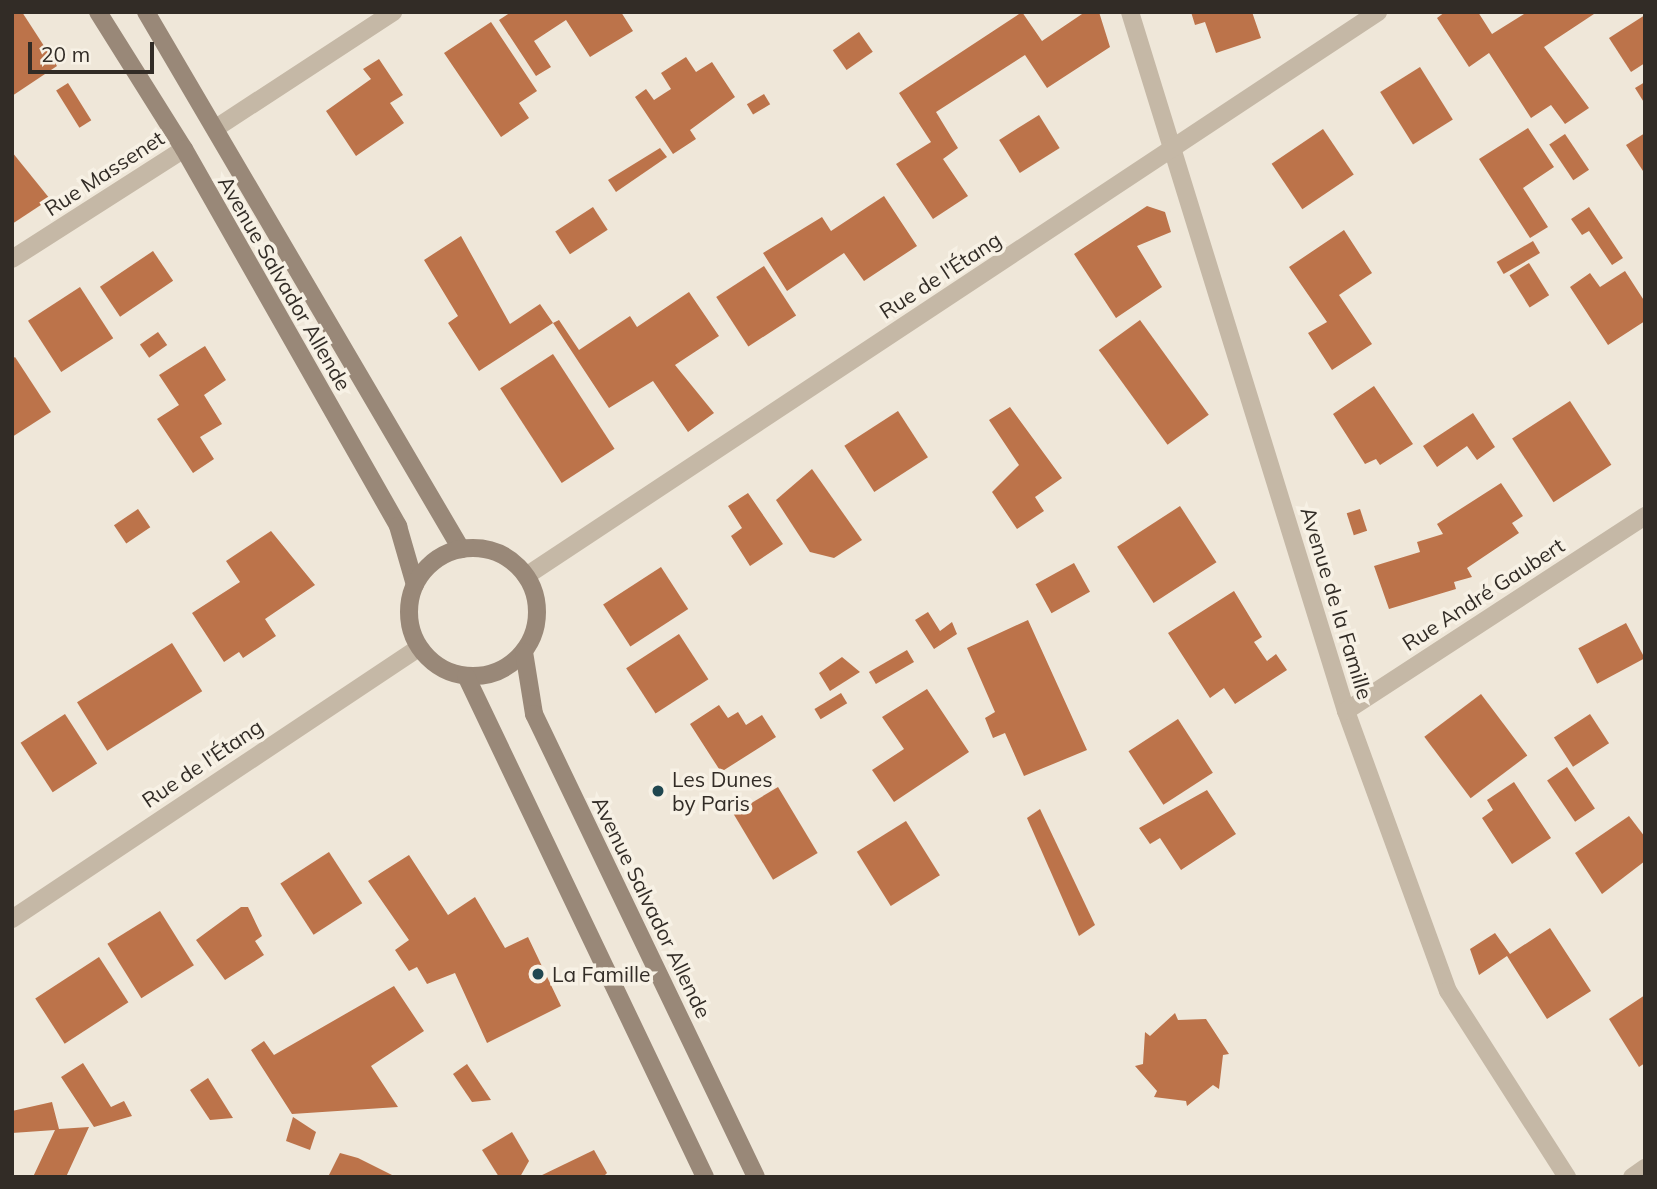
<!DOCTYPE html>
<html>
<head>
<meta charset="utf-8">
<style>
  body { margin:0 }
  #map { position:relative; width:1657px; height:1189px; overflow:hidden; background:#efe7d9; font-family:Mulish,sans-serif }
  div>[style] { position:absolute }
  .building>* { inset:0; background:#bc734a; transform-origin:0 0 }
  .minor>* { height:18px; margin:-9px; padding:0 9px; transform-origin:9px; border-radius:9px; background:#c5b8a6 }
  .secondary>* { height:18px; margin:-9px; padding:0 9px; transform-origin:9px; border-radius:9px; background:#998878 }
  .secondary>.ring { margin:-9px; padding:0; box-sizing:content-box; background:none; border:18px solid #998878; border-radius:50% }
  .dots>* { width:19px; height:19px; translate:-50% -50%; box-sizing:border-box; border:4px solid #f7f1e5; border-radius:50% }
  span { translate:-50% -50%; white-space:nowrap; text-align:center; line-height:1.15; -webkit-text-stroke:7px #f7f1e5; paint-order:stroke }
  .street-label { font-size:21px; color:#322c26 }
  .poi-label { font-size:21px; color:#322c26 }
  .left { translate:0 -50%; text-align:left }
  .frame { position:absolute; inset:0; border:14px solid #322c26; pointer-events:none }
  .scale { position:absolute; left:28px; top:42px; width:126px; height:32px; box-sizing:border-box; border:4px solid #322c26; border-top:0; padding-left:9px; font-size:21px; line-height:24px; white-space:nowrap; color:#322c26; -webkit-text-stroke:5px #f7f1e5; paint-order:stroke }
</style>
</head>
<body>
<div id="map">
  <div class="building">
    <i style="clip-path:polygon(12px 12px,22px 12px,57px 66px,12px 96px)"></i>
    <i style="clip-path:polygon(511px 12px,621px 12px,633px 31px,590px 57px,566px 20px,534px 41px,551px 67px,536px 76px,499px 20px)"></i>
    <i style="clip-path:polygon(1022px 12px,1042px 41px,1085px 12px,1099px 12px,1110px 47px,1047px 88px,1025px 55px,936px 112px,958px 148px,943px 159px,968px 196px,933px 219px,896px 164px,931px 142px,899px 93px)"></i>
    <i style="clip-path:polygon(1191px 12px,1252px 12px,1261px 38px,1216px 53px,1205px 22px,1195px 25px)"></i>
    <i style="clip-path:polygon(1445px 12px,1478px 12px,1492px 34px,1527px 12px,1597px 12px,1544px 47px,1589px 108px,1565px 124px,1551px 105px,1531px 118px,1489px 53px,1469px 67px,1437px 18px)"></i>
    <i style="clip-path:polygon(1645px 15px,1645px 63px,1631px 72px,1609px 38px)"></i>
    <i style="clip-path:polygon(491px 22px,537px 91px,519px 103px,529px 118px,501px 137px,444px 53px)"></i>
    <i style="left:859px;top:32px;width:24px;height:32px;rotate:55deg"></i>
    <i style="clip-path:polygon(686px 57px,696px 72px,712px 62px,735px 97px,690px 130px,696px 139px,673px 154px,635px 97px,646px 89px,654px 100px,671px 89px,661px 73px)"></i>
    <i style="clip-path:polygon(379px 59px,403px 95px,390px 103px,404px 123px,356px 156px,326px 111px,371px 79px,363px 69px)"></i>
    <i style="left:1420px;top:67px;width:62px;height:47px;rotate:58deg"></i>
    <i style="clip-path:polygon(1645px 82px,1645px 104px,1635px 88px)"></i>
    <i style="left:68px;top:83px;width:44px;height:14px;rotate:58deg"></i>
    <i style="left:764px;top:94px;width:12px;height:20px;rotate:59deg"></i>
    <i style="left:1039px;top:115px;width:39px;height:47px;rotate:58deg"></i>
    <i style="clip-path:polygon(1528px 128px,1554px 167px,1523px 188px,1548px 227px,1530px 238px,1479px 159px)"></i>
    <i style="left:1323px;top:129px;width:55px;height:62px;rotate:56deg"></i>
    <i style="clip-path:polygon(1645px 133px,1645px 174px,1626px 145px)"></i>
    <i style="left:1565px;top:134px;width:43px;height:19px;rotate:56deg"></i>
    <i style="clip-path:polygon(660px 148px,667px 157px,616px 192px,608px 180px)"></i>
    <i style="clip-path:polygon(12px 152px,50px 199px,12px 224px)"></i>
    <i style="clip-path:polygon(884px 196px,917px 246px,864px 281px,844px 253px,787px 291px,763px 253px,822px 217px,831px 231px)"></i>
    <i style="clip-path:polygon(1147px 206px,1165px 212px,1171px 232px,1137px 246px,1162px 287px,1116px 318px,1074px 254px)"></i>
    <i style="left:593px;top:207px;width:27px;height:45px;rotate:57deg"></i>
    <i style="clip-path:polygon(1589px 207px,1623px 258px,1612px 265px,1589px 231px,1582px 235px,1571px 219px)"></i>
    <i style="clip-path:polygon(1344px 230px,1372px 273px,1339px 295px,1372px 344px,1332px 370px,1308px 333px,1327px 322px,1289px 267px)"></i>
    <i style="clip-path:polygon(461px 236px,510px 324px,540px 304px,553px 323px,479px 371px,448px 323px,458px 316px,424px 260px)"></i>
    <i style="left:1533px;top:241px;width:14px;height:42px;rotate:60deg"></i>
    <i style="left:153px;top:251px;width:36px;height:64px;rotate:56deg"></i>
    <i style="left:1529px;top:263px;width:38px;height:23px;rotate:58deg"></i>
    <i style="left:764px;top:266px;width:59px;height:57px;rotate:57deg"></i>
    <i style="clip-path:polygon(1625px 271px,1645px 302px,1645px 321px,1608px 345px,1570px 287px,1590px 273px,1600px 287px)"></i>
    <i style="left:80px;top:287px;width:61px;height:62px;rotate:57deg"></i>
    <i style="clip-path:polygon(689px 292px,719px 336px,675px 365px,714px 413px,688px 432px,653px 381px,609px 408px,553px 323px,559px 320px,579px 350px,630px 316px,637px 327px)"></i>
    <i style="left:1140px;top:320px;width:117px;height:51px;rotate:54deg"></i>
    <i style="left:158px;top:332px;width:16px;height:22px;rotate:55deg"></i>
    <i style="clip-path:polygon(205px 346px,226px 380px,204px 395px,222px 424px,200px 437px,214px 459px,193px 473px,157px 419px,179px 405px,159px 375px)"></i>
    <i style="left:553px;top:354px;width:113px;height:63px;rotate:57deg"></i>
    <i style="clip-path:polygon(15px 357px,51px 412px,12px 437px,12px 359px)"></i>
    <i style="clip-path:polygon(1374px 386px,1413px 444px,1380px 465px,1376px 459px,1365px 464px,1333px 414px)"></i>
    <i style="left:1570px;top:401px;width:76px;height:69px;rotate:57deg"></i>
    <i style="clip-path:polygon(1010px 407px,1062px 478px,1035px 497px,1044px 511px,1017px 529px,992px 492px,1019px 465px,989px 420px)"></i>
    <i style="left:898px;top:411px;width:55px;height:64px;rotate:57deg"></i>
    <i style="clip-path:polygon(1473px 413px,1495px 447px,1477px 460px,1467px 446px,1437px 467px,1423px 446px)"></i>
    <i style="clip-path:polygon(812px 469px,862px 540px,834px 558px,810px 552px,776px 500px)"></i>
    <i style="clip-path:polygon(1501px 483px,1523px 516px,1512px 523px,1519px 533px,1467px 568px,1472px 577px,1454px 582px,1456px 589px,1389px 609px,1374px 566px,1420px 552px,1417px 542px,1443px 534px,1437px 524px)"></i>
    <i style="clip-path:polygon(748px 493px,783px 544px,750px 566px,731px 536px,742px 528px,728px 506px)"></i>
    <i style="left:1180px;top:506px;width:67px;height:75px;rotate:57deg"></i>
    <i style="left:138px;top:509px;width:22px;height:29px;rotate:56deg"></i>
    <i style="left:1360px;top:509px;width:23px;height:14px;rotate:72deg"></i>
    <i style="clip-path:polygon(271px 531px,315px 585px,265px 619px,276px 636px,243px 658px,239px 652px,224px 662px,192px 613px,240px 582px,226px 561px)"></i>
    <i style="left:1074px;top:563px;width:33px;height:44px;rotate:61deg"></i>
    <i style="left:661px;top:567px;width:50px;height:69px;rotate:57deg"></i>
    <i style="clip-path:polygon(1234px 591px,1262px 637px,1254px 642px,1267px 661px,1276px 654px,1287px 670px,1235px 704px,1224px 688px,1210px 698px,1168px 633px)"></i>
    <i style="clip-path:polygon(928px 612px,940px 631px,952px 622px,957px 634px,934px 649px,915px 620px)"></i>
    <i style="clip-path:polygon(1028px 620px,1087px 750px,1024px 776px,1005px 733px,993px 738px,985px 718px,995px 712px,967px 648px)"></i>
    <i style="left:1626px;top:623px;width:40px;height:54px;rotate:62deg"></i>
    <i style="left:679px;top:634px;width:54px;height:63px;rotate:57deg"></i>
    <i style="left:172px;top:643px;width:57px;height:112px;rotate:58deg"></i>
    <i style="left:907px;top:650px;width:14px;height:44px;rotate:60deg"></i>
    <i style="clip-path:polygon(842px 657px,860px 672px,830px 691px,819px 673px)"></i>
    <i style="clip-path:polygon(927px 689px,969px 752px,894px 802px,872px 770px,904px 749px,882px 717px)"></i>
    <i style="left:841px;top:693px;width:12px;height:31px;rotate:59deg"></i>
    <i style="left:1481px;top:694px;width:77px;height:71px;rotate:53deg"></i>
    <i style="clip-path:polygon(719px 705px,728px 718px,738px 712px,746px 725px,762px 715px,776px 737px,721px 772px,690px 724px)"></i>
    <i style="left:65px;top:714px;width:59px;height:53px;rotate:57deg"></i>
    <i style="left:1590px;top:714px;width:35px;height:43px;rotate:57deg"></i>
    <i style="left:1178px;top:719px;width:64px;height:59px;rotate:57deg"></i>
    <i style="left:1567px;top:767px;width:50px;height:24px;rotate:56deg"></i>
    <i style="clip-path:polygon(1514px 782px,1551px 838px,1512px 864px,1482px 818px,1493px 810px,1487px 800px)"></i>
    <i style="left:778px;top:787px;width:77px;height:52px;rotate:59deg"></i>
    <i style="clip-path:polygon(1207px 790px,1236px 834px,1181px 870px,1160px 838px,1150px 844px,1139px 828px)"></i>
    <i style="clip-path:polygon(1040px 809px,1095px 925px,1079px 936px,1027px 818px)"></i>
    <i style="clip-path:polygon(1629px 816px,1645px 837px,1645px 861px,1602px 894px,1575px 853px)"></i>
    <i style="left:906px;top:821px;width:64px;height:58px;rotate:58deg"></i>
    <i style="left:329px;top:852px;width:61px;height:58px;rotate:57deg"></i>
    <i style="clip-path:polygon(409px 855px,448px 915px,475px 897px,505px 948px,528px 937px,561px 1006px,487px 1043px,455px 973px,427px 984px,417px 967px,409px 971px,395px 950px,409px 940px,368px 881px)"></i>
    <i style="clip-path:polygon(241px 907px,248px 907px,262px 936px,255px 941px,264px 955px,225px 980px,196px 940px)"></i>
    <i style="left:160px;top:911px;width:64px;height:62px;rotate:58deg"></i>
    <i style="clip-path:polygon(1550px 928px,1591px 991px,1547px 1019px,1507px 956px,1479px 975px,1470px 949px,1495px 933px,1510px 954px)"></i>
    <i style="left:99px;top:957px;width:54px;height:76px;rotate:57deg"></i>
    <i style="clip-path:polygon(394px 986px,424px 1031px,371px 1066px,398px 1107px,292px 1114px,251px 1050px,264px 1041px,274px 1055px)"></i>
    <i style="clip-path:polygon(1645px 995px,1645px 1063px,1639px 1067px,1609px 1019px)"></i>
    <i style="clip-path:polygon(1175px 1013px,1178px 1020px,1206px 1019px,1229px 1054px,1223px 1055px,1219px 1089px,1213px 1085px,1187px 1106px,1186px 1101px,1154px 1097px,1157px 1091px,1135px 1066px,1143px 1064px,1145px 1032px,1150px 1036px)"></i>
    <i style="clip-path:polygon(83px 1063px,111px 1107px,124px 1101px,132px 1116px,94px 1127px,61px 1077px)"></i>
    <i style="clip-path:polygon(467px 1064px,491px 1100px,472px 1102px,453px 1074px)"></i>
    <i style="clip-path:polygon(208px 1078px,233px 1118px,210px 1120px,190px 1090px)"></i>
    <i style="clip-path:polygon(52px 1102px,59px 1129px,89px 1127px,66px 1177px,33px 1177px,55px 1130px,12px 1133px,12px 1111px)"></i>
    <i style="clip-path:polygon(293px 1117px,316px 1132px,310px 1150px,286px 1141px)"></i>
    <i style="clip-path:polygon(512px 1132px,529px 1161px,520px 1177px,499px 1177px,482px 1150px)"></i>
    <i style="clip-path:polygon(594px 1150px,607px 1173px,603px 1177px,538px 1177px)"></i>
    <i style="clip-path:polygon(340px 1153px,358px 1158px,396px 1177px,328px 1177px)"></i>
  </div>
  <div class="minor">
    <i style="left:1130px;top:12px;width:732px;rotate:72.83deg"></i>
    <i style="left:1346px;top:711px;width:298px;rotate:70deg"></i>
    <i style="left:1448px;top:991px;width:221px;rotate:57.4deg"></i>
    <i style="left:216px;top:128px;width:212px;rotate:-33.2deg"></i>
    <i style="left:12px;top:259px;width:204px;rotate:-32.6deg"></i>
    <i style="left:526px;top:576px;width:1022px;rotate:-33.5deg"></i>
    <i style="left:1346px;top:711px;width:357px;rotate:-33.1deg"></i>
    <i style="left:12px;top:919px;width:489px;rotate:-33.7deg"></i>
    <i style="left:1632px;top:1177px;width:16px;rotate:-35deg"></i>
  </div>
  <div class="secondary">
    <i style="left:98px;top:12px;width:162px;rotate:57.9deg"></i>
    <i style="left:184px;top:149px;width:434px;rotate:60.4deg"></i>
    <i style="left:398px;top:526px;width:61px;rotate:73.9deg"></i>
    <i style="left:146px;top:12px;width:623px;rotate:59.6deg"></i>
    <i class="ring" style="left:409px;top:548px;width:110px;height:110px"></i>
    <i style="left:524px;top:652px;width:63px;rotate:80.8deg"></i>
    <i style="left:534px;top:714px;width:513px;rotate:64.38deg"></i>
    <i style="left:466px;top:676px;width:555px;rotate:64.5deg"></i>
  </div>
  <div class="dots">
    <i style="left:658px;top:791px;background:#204750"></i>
    <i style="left:538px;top:974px;background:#204750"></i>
  </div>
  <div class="street-label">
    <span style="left:104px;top:173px;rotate:-33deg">Rue Massenet</span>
    <span style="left:940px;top:275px;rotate:-33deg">Rue de l'Étang</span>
    <span style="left:285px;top:283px;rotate:60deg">Avenue Salvador Allende</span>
    <span style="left:1483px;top:594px;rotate:-33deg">Rue André Gaubert</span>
    <span style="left:1337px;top:603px;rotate:73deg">Avenue de la Famille</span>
    <span style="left:202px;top:763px;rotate:-34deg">Rue de l'Étang</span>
    <span style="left:652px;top:907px;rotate:64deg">Avenue Salvador Allende</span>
  </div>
  <div class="poi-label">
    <span class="left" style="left:672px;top:791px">Les Dunes<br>by Paris</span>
    <span class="left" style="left:552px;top:974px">La Famille</span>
  </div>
  <div class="frame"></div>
  <div class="scale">20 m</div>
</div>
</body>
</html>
